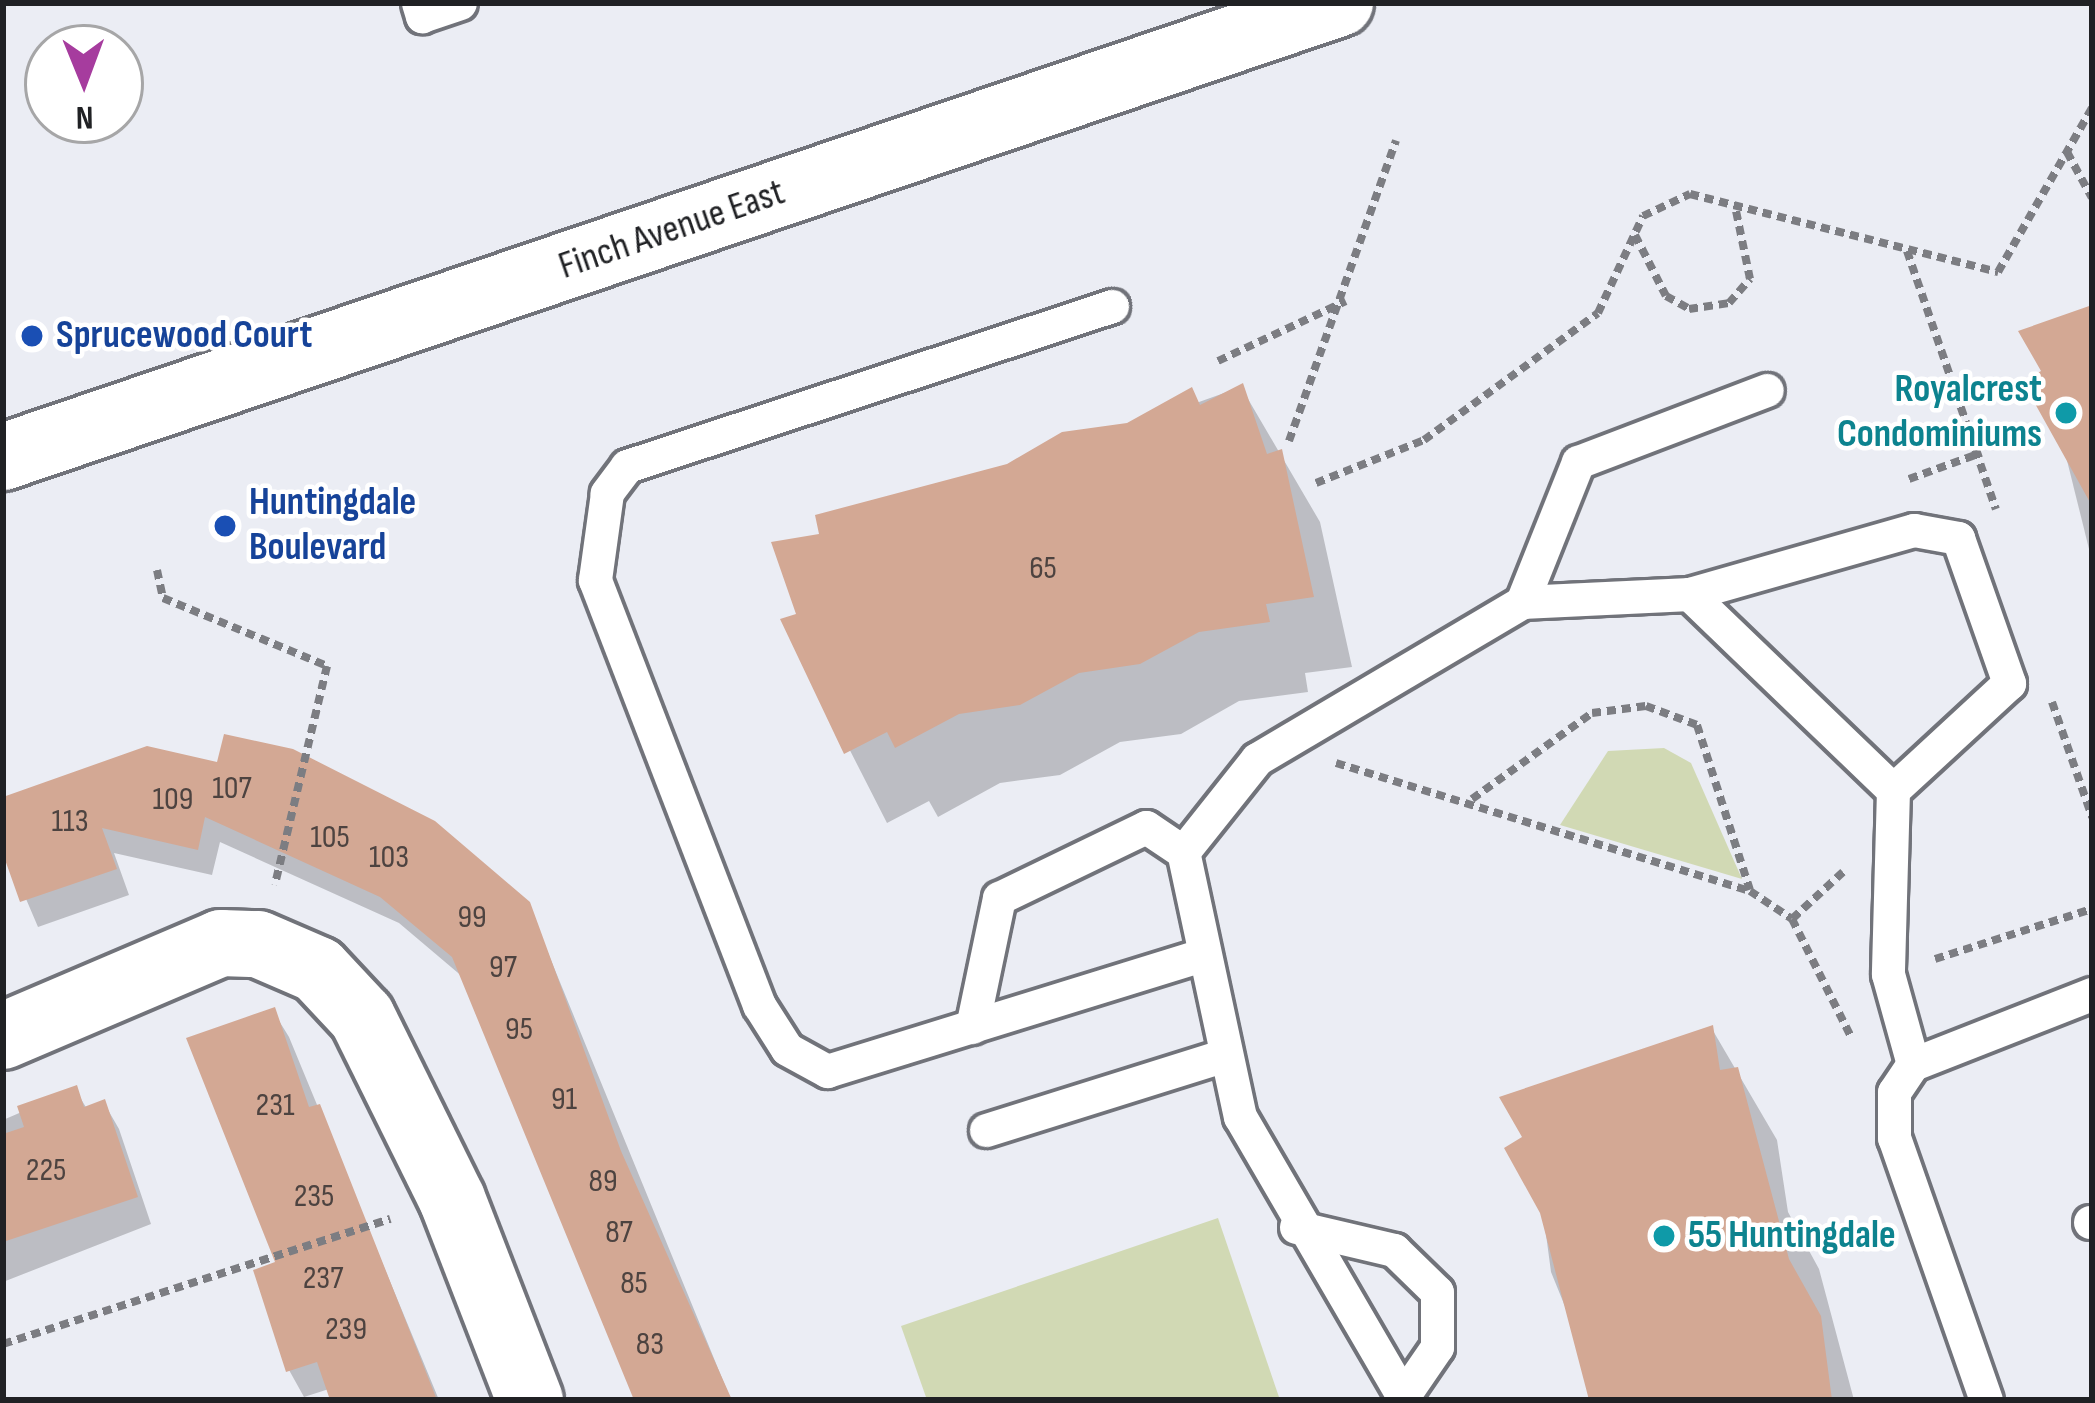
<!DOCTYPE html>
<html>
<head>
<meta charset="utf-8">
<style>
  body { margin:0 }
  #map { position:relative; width:2095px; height:1403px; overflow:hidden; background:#ebedf4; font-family:"Sofia Sans Condensed",sans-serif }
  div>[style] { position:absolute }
  .green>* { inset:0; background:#d1d9b4 }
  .shadow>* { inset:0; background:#0003 }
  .building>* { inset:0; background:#d3a894 }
  .path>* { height:8px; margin-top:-4px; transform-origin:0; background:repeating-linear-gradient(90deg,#7c7d82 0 9px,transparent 0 15px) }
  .roads { filter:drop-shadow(3px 0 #71737a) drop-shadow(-3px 0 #71737a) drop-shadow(0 3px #71737a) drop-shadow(0 -3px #71737a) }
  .service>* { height:33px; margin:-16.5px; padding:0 16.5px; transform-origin:16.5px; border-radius:16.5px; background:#fff }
  .minor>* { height:66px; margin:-33px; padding:0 33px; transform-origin:33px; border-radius:33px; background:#fff }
  .secondary>* { height:66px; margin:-33px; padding:0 33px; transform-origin:33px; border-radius:33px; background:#fff }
  .dots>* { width:33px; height:33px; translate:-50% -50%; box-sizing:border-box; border:6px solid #fff; border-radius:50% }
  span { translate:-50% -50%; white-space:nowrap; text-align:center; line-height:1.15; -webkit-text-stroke:9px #fff; paint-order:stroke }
  .number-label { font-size:33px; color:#4d4340 }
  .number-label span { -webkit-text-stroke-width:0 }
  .street-label { font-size:39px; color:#202124 }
  .transit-label { font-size:39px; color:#164399; font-weight:700 }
  .left { translate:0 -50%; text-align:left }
  .culture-label { font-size:39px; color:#0d838f; font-weight:700 }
  .right { translate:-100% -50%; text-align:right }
  .frame { position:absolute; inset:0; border:6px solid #202124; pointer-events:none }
  .north { position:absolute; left:24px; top:24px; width:120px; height:120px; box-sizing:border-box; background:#fff; border:3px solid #a6a6a7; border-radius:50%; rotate:179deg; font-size:33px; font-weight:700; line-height:48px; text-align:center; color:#202124 }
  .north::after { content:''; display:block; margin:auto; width:42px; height:54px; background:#a63c9e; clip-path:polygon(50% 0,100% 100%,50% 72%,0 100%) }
</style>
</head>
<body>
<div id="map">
  <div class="green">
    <i style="clip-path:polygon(1664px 748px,1691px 763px,1742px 879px,1560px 825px,1608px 751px)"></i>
    <i style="clip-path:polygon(1218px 1218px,1280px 1400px,927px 1400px,901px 1326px)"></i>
  </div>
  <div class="shadow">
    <i style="clip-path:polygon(2092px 309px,2092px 561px,2045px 372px)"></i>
    <i style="clip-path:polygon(1241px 387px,1320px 522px,1352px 667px,1305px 673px,1308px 692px,1239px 701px,1181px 734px,1120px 742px,1060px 775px,1000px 783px,938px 817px,929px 801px,887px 823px,784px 621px,800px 616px,823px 536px)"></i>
    <i style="clip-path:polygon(147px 749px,528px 904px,731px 1400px,636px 1400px,464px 978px,399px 923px,220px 842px,212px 875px,114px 853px,129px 895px,38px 927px,3px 845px,3px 800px)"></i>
    <i style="clip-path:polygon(273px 1011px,289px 1037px,439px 1400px,333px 1400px,329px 1389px,304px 1397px,289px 1370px)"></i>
    <i style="clip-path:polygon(1712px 1029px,1777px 1140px,1788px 1212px,1819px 1269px,1854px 1400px,1603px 1400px,1551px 1272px,1543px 1212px)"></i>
    <i style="clip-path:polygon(75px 1089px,87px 1109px,104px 1103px,119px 1129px,151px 1224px,3px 1282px,3px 1120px)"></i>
  </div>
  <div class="building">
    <i style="clip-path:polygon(2092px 305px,2092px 506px,2023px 382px,2041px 371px,2018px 331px)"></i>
    <i style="clip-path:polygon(1243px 383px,1267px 454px,1282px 449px,1314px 597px,1266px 604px,1270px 622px,1199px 632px,1140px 664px,1079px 673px,1020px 705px,959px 714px,895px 748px,887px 732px,844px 754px,780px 619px,796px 614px,771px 542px,819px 534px,815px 515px,1007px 464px,1062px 432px,1127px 423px,1192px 387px,1200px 405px)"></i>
    <i style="clip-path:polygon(224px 734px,293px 749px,435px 821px,530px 902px,621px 1151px,732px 1400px,634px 1400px,452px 957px,380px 897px,205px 817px,198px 850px,102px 828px,117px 869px,20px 902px,3px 854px,3px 797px,147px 746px,217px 762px)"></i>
    <i style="clip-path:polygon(275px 1007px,309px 1107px,320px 1104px,437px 1400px,330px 1400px,317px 1362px,286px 1372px,253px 1270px,275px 1262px,186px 1038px)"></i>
    <i style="clip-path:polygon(1713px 1025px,1720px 1070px,1738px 1067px,1789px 1259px,1821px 1316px,1832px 1400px,1589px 1400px,1540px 1213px,1504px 1148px,1522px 1137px,1499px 1097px)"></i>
    <i style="clip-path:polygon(77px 1085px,84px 1107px,105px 1099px,138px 1197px,3px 1242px,3px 1134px,24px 1127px,17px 1106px)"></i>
  </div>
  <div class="path">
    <i style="left:2067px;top:152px;width:52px;rotate:61.5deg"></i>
    <i style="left:1635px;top:235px;width:68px;rotate:63.1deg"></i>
    <i style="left:1666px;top:296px;width:26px;rotate:29deg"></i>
    <i style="left:1689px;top:309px;width:40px;rotate:-8.5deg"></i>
    <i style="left:1729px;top:303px;width:32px;rotate:-49deg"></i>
    <i style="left:1750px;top:279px;width:75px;rotate:-101.6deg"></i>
    <i style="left:1907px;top:251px;width:273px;rotate:71deg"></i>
    <i style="left:1218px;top:361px;width:141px;rotate:-25.1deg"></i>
    <i style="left:1289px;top:441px;width:319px;rotate:-70.4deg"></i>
    <i style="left:1909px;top:479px;width:77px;rotate:-19.9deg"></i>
    <i style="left:1316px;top:483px;width:116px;rotate:-21.7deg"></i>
    <i style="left:1424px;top:440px;width:215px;rotate:-36.1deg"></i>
    <i style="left:1598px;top:313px;width:107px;rotate:-65.1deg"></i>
    <i style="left:1643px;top:216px;width:52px;rotate:-25.1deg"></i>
    <i style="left:1690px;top:194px;width:318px;rotate:14.2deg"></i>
    <i style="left:1998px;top:272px;width:189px;rotate:-60.2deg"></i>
    <i style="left:157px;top:570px;width:29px;rotate:78deg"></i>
    <i style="left:163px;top:598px;width:178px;rotate:22.5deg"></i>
    <i style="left:327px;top:666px;width:225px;rotate:103.4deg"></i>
    <i style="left:2052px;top:702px;width:122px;rotate:70.8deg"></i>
    <i style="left:1336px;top:763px;width:433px;rotate:17.2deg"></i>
    <i style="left:1750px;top:891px;width:50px;rotate:33.7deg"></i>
    <i style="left:1472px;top:799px;width:148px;rotate:-35.6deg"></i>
    <i style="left:1592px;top:713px;width:54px;rotate:-7.4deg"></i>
    <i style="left:1646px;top:706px;width:54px;rotate:20.4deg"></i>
    <i style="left:1697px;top:725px;width:173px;rotate:72.2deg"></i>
    <i style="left:1843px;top:872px;width:69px;rotate:137.3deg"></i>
    <i style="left:1792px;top:919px;width:132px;rotate:63.4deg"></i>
    <i style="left:1935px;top:959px;width:165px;rotate:-17.7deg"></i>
    <i style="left:3px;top:1344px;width:407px;rotate:-17.9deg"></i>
  </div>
  <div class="roads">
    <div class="service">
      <i style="left:418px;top:3px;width:14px;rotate:73deg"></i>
      <i style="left:422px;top:16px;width:40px;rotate:-18.9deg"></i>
      <i style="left:1112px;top:306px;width:511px;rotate:161.74deg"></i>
      <i style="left:627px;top:466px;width:34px;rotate:127deg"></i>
      <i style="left:607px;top:493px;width:88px;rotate:97.9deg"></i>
      <i style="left:595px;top:580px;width:456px;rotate:68.9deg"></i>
      <i style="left:759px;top:1005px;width:52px;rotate:57.5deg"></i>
      <i style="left:787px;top:1049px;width:46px;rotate:28.8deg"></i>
      <i style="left:827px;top:1071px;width:395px;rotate:-17.2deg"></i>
      <i style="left:1689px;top:594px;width:167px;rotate:177.3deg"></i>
      <i style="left:1522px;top:602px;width:151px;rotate:-68.2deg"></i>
      <i style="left:1578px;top:462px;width:202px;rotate:-20.9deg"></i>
      <i style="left:1893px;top:790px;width:283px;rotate:-136.1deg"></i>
      <i style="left:1689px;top:594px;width:234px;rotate:-15.9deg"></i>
      <i style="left:1914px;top:530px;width:45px;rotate:10.3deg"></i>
      <i style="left:1958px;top:538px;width:154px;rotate:70.6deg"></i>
      <i style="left:2009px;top:683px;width:158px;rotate:137.3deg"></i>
      <i style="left:1893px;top:790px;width:184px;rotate:91.6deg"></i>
      <i style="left:1888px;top:974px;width:93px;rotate:74.5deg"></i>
      <i style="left:972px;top:1027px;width:132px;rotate:-78.2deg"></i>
      <i style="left:999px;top:898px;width:163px;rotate:-25.8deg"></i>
      <i style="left:1146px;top:827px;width:45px;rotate:34deg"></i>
      <i style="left:986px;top:1130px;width:251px;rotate:-17.4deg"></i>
      <i style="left:2090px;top:1222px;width:2px"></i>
      <i style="left:1296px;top:1227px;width:101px;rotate:13.2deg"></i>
      <i style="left:1394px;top:1250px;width:60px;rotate:44.3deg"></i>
      <i style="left:1437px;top:1292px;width:55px;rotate:90deg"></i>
      <i style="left:1437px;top:1347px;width:58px;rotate:124.5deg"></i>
      <i style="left:1405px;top:1400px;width:328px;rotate:-120.2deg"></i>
      <i style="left:1240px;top:1117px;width:271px;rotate:-102.1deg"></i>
      <i style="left:1183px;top:852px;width:119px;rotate:-51.5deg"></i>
      <i style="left:1257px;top:759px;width:308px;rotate:-30.6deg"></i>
      <i style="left:1986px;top:1400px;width:278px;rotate:-109.3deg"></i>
      <i style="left:1894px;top:1138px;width:46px;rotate:-90deg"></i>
      <i style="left:1894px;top:1092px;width:34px;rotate:-56deg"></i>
      <i style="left:1913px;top:1064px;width:192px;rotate:-21.4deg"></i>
    </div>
    <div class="minor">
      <i style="left:3px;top:1036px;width:237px;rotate:-23.1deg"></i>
      <i style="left:221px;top:943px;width:37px;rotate:2deg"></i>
      <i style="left:258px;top:944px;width:65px;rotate:23.4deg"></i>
      <i style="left:318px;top:970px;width:64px;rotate:46.9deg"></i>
      <i style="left:362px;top:1017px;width:203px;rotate:63.7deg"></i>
      <i style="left:452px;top:1199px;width:216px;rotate:68.8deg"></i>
    </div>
    <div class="secondary">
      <i style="left:3px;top:457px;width:1412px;rotate:-18.76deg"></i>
    </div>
  </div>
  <div class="dots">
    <i style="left:32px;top:336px;background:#1a4fb4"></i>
    <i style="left:2066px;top:413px;background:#0f9aa8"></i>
    <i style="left:225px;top:526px;background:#1a4fb4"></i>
    <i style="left:1664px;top:1236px;background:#0f9aa8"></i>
  </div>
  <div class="number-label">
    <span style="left:1043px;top:569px">65</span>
    <span style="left:232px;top:789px">107</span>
    <span style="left:173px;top:800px">109</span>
    <span style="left:70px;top:822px">113</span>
    <span style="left:330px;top:838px">105</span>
    <span style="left:389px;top:858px">103</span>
    <span style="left:472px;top:918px">99</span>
    <span style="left:503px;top:968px">97</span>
    <span style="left:519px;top:1030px">95</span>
    <span style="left:564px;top:1100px">91</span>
    <span style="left:275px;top:1106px">231</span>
    <span style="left:46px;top:1171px">225</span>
    <span style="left:603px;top:1182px">89</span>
    <span style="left:314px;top:1197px">235</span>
    <span style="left:619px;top:1233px">87</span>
    <span style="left:323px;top:1279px">237</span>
    <span style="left:634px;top:1284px">85</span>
    <span style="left:346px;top:1330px">239</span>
    <span style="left:650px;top:1345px">83</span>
  </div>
  <div class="street-label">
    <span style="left:672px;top:230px;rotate:-19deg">Finch Avenue East</span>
  </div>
  <div class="transit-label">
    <span class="left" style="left:56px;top:336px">Sprucewood Court</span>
    <span class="left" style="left:249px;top:526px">Huntingdale<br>Boulevard</span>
  </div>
  <div class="culture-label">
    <span class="right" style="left:2042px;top:413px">Royalcrest<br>Condominiums</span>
    <span class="left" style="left:1688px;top:1236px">55 Huntingdale</span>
  </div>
  <div class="frame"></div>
  <div class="north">N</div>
</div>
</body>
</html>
